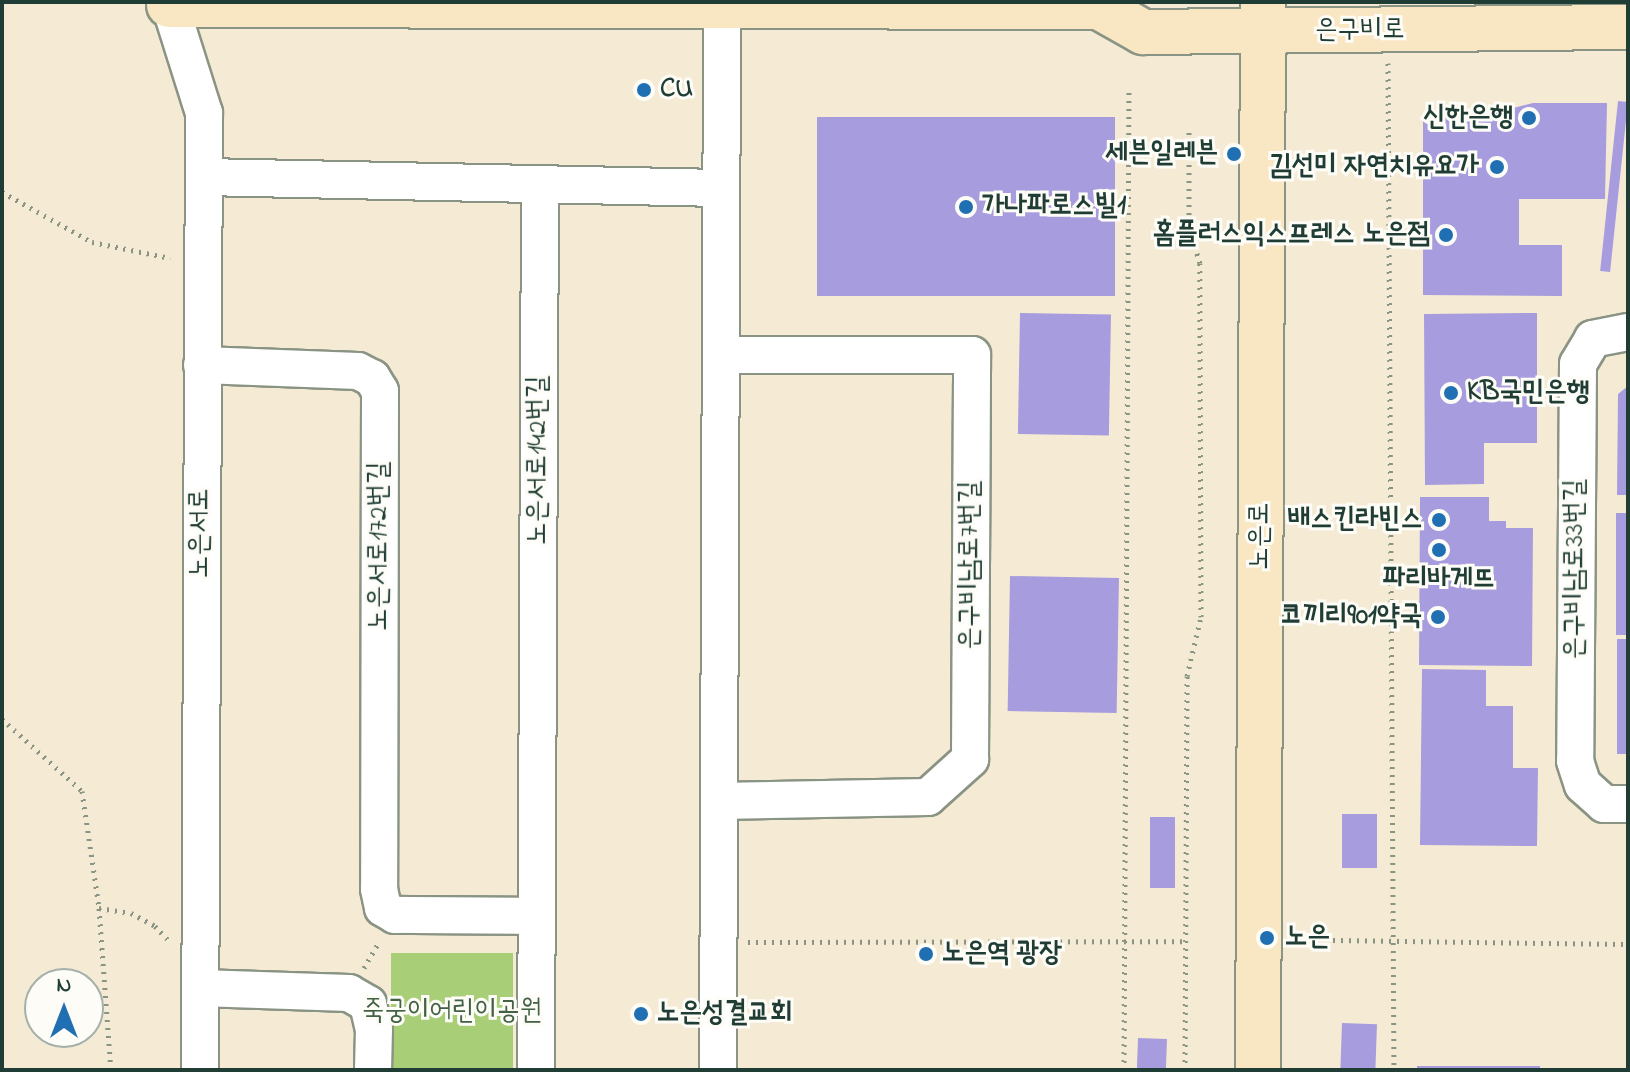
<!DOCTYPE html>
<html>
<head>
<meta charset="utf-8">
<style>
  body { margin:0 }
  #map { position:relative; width:1630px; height:1072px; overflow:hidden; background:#f5ebd5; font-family:"Indie Flower","Poor Story",sans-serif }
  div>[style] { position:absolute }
  .green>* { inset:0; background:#a9ce78; transform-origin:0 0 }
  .building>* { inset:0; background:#a79cdd; transform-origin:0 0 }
  .path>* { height:5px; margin-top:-2.5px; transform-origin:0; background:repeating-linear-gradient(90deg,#8a9484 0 2px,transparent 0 8px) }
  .roads { filter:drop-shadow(2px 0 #8a9484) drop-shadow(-2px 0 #8a9484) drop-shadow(0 2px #8a9484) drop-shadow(0 -2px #8a9484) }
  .street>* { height:36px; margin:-18px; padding:0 18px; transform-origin:18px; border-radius:18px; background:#fff }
  .secondary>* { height:44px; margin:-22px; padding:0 22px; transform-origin:22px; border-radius:22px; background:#f9e7c3 }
  .dots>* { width:22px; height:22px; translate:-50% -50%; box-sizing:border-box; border:4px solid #fdfcf7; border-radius:50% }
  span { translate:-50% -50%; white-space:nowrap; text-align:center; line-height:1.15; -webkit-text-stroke:6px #fdfcf7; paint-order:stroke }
  .street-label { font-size:28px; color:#1f3d34 }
  .poi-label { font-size:28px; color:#1f3d34; font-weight:700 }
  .left { translate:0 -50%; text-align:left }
  .right { translate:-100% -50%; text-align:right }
  .park-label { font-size:28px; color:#426145 }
  .frame { position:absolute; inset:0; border:4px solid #1f3d34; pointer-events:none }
  .north { position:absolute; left:24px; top:968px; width:80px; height:80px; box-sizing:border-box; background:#fdfcf7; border:2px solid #a4b0a9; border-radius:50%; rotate:0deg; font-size:22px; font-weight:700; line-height:32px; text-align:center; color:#1f3d34 }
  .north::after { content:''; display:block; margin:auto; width:28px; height:36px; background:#1f6fb2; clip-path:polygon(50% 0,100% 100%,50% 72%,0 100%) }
</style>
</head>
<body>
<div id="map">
  <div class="green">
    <i style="left:391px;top:953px;width:122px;height:117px"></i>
  </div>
  <div class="building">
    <i style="left:1618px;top:101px;width:10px;height:171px;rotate:6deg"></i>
    <i style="clip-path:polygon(1533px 103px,1607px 103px,1605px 199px,1519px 199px,1519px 245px,1562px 245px,1562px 296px,1423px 295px,1423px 116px,1486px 115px)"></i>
    <i style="left:817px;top:117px;width:298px;height:179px"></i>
    <i style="left:1020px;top:313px;width:91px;height:121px;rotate:1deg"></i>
    <i style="clip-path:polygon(1537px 313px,1537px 443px,1484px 443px,1484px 484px,1425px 485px,1424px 314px)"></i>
    <i style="clip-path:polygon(1628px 386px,1628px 495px,1617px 495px,1618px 394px)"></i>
    <i style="clip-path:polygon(1420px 497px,1489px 497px,1489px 521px,1506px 521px,1506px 528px,1533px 528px,1532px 666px,1419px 665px)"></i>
    <i style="left:1616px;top:513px;width:12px;height:122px"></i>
    <i style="left:1010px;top:576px;width:109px;height:135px;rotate:1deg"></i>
    <i style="left:1617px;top:639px;width:11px;height:115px"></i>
    <i style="clip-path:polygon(1422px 669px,1486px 670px,1486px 706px,1513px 706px,1513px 768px,1538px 768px,1537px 846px,1420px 845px)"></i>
    <i style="left:1342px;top:814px;width:35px;height:54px"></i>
    <i style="left:1150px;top:817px;width:25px;height:71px"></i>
    <i style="left:1342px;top:1023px;width:35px;height:47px;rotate:2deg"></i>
    <i style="left:1138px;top:1038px;width:29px;height:32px;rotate:2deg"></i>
    <i style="left:1417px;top:1066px;width:123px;height:4px"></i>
  </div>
  <div class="path">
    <i style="left:1388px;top:63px;width:1007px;rotate:89.66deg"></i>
    <i style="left:2px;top:192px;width:103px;rotate:29.1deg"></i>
    <i style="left:92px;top:242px;width:80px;rotate:11.6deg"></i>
    <i style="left:2px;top:719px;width:108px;rotate:42deg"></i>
    <i style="left:82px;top:791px;width:118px;rotate:81.7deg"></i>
    <i style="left:99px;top:908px;width:162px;rotate:85.8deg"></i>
    <i style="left:99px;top:908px;width:32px;rotate:9deg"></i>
    <i style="left:131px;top:913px;width:27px;rotate:28deg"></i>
    <i style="left:155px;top:926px;width:19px;rotate:47deg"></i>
    <i style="left:1333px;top:940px;width:295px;rotate:0.8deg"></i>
    <i style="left:748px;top:942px;width:438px;rotate:-0.1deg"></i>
    <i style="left:364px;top:968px;width:30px;rotate:-60deg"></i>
    <i style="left:1124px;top:1070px;width:980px;rotate:-89.71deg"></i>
    <i style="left:1185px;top:1070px;width:394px;rotate:-89.7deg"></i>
    <i style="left:1187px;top:676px;width:61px;rotate:-76.7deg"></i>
    <i style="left:1201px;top:617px;width:354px;rotate:-90.2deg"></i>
    <i style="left:1200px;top:263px;width:35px;rotate:-108deg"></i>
    <i style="left:1189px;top:230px;width:103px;rotate:-90deg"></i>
  </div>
  <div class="roads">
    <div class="street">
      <i style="left:169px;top:2px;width:116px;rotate:72.5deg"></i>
      <i style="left:204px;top:113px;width:957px;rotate:90.24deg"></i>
      <i style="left:204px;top:177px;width:517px;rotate:1.22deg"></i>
      <i style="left:1628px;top:332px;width:36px;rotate:169deg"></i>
      <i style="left:1593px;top:339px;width:29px;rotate:121deg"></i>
      <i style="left:1578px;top:364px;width:397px;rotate:90.4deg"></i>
      <i style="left:1575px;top:761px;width:25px;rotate:72deg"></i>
      <i style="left:1583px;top:785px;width:28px;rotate:42deg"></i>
      <i style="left:1604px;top:804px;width:24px"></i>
      <i style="left:202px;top:365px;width:156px;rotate:2.2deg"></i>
      <i style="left:358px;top:371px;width:16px;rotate:27deg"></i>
      <i style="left:372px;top:378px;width:15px;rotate:58deg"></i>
      <i style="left:380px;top:391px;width:498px;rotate:90.1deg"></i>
      <i style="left:379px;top:889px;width:19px;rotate:78deg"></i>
      <i style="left:383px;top:908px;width:14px;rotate:30deg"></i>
      <i style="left:395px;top:915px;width:141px;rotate:0.4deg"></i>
      <i style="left:719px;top:801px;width:209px;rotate:-1.1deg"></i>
      <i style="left:928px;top:797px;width:57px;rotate:-42.1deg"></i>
      <i style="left:970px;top:759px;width:404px;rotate:-89.7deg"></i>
      <i style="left:972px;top:355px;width:251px;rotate:180deg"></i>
      <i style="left:200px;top:988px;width:149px;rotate:1.9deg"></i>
      <i style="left:349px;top:993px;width:22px;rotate:30deg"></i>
      <i style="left:368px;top:1004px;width:26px;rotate:77deg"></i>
      <i style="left:374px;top:1029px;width:41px;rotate:91.4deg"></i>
      <i style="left:536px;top:1070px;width:884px;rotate:-89.74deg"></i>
      <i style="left:718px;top:1070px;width:1064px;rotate:-89.78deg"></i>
    </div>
    <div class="secondary">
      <i style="left:169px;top:5px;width:930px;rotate:0.12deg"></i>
      <i style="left:1099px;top:7px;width:12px;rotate:-24deg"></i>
      <i style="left:1099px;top:7px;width:51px;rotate:29.6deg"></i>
      <i style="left:1143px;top:32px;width:485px;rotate:-0.6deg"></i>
      <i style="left:1258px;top:1070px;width:1068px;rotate:-89.73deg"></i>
    </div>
  </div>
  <div class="dots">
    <i style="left:644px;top:90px;background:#1f6fb2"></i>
    <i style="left:1529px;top:118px;background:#1f6fb2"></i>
    <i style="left:1234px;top:154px;background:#1f6fb2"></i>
    <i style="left:1497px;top:167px;background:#1f6fb2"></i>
    <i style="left:966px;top:207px;background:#1f6fb2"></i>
    <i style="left:1446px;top:235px;background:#1f6fb2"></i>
    <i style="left:1451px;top:393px;background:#1f6fb2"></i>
    <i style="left:1439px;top:520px;background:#1f6fb2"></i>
    <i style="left:1439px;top:550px;background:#1f6fb2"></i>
    <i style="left:1438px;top:617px;background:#1f6fb2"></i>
    <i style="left:1267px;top:938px;background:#1f6fb2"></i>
    <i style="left:926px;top:954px;background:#1f6fb2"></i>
    <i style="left:641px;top:1014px;background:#1f6fb2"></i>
  </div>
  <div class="street-label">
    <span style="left:1360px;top:31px">은구비로</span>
    <span style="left:539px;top:460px;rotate:-90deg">노은서로142번길</span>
    <span style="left:201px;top:533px;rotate:-90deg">노은서로</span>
    <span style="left:1261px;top:536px;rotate:-90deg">노은로</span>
    <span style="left:380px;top:546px;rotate:-90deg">노은서로172번길</span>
    <span style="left:971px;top:565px;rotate:-90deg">은구비남로7번길</span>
    <span style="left:1576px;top:569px;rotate:-90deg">은구비남로33번길</span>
  </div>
  <div class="poi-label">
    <span class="left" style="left:660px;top:90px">CU</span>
    <span class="right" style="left:1513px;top:118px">신한은행</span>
    <span class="right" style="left:1218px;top:154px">세븐일레븐</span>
    <span class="right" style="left:1479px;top:167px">김선미 자연치유요가</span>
    <span class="left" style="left:982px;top:207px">가나파로스빌1</span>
    <span class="right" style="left:1430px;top:235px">홈플러스익스프레스 노은점</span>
    <span class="left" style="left:1467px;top:393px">KB국민은행</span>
    <span class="right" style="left:1423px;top:520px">배스킨라빈스</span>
    <span style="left:1439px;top:580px">파리바게뜨</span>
    <span class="right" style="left:1422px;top:617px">코끼리901약국</span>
    <span class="left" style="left:1285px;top:938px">노은</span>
    <span class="left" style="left:942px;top:954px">노은역 광장</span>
    <span class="left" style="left:657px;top:1014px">노은성결교회</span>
  </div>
  <div class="park-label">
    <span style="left:452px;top:1012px">죽궁이어린이공원</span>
  </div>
  <div class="frame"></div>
  <div class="north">N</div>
</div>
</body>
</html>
